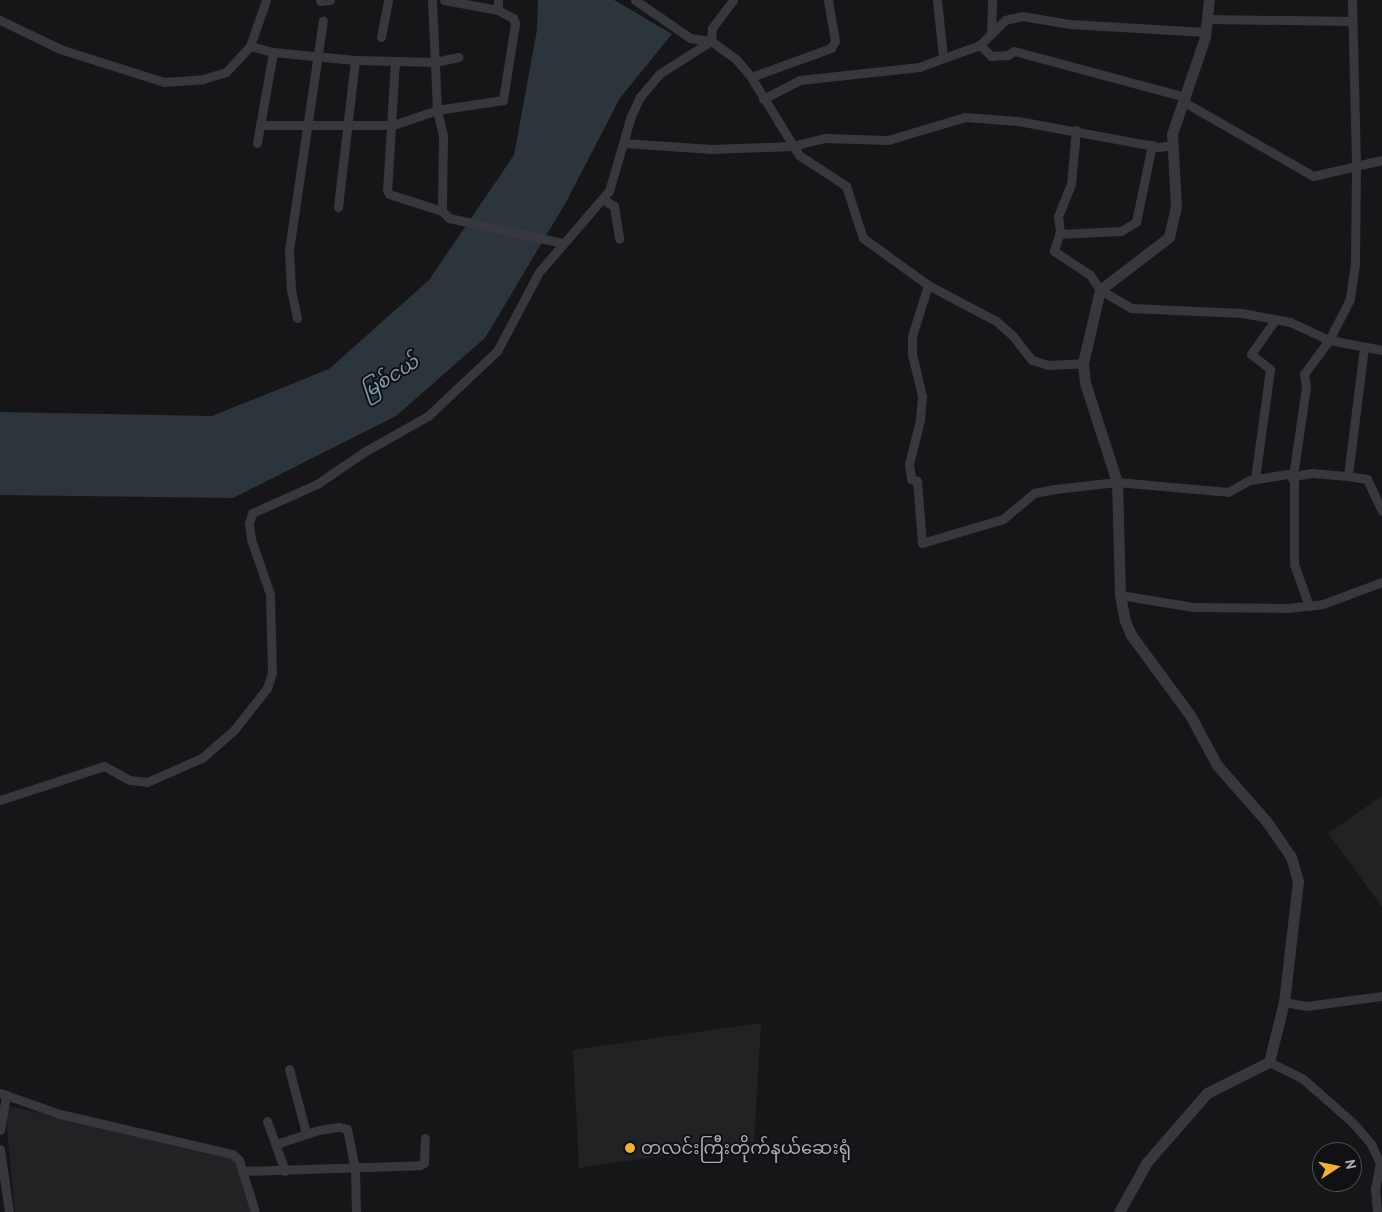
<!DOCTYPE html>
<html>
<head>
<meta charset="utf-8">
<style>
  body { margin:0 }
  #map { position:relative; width:1382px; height:1212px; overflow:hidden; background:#161618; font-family:"PT Sans","Noto Sans Myanmar",sans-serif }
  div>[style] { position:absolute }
  .built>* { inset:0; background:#222225 }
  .water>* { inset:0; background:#2c353c }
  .minor>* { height:9px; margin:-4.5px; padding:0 4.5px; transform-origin:4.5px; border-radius:4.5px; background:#37383d }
  .tertiary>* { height:11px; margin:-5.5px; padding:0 5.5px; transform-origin:5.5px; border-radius:5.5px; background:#37383d }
  .dots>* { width:14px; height:14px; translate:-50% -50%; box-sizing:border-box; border:2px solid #111113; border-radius:50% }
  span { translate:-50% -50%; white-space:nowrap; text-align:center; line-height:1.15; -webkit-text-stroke:4px #111113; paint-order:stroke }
  .poi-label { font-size:18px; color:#a8adb8 }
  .left { translate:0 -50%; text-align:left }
  .water-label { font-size:19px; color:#7f9bb3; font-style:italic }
  .north { position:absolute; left:1312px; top:1142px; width:50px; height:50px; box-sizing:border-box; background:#111113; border:1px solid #4d4f55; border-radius:50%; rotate:79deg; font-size:14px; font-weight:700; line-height:20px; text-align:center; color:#a8adb8 }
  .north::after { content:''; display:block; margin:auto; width:18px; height:22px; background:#f2b134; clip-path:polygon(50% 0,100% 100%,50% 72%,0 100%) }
</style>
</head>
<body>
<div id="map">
  <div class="built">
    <i style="clip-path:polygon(1382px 796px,1382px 907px,1328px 833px)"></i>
    <i style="clip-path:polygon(761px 1023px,754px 1142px,579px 1168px,573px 1050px)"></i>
    <i style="clip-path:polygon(5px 1105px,234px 1158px,251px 1212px,15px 1212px)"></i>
  </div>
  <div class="water">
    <i style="clip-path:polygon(538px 0,614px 0,672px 34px,620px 98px,565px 204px,485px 338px,396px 416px,233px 498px,0 495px,0 412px,212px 416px,329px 369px,429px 280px,514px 155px,537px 30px)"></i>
  </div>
  <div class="minor">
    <i style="left:432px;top:0;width:110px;rotate:87.4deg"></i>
    <i style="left:437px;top:110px;width:26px;rotate:77deg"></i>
    <i style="left:443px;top:135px;width:76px;rotate:90.8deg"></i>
    <i style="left:442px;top:211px;width:10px;rotate:45deg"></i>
    <i style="left:449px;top:218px;width:117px;rotate:12.4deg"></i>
    <i style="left:444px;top:0;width:55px;rotate:10.5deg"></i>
    <i style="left:498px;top:10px;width:10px;rotate:-90deg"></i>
    <i style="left:635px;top:0;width:67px;rotate:34.6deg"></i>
    <i style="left:690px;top:38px;width:21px;rotate:8deg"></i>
    <i style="left:711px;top:41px;width:31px;rotate:36deg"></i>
    <i style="left:736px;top:59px;width:23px;rotate:50deg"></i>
    <i style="left:751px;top:77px;width:92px;rotate:58.4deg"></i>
    <i style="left:799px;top:155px;width:56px;rotate:33.4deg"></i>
    <i style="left:846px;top:186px;width:55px;rotate:71.9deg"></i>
    <i style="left:863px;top:238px;width:80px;rotate:35.9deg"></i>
    <i style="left:928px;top:285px;width:77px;rotate:27.9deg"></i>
    <i style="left:996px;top:321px;width:23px;rotate:41deg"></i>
    <i style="left:1013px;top:336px;width:31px;rotate:52deg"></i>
    <i style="left:1032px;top:360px;width:17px;rotate:17deg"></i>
    <i style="left:1048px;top:365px;width:35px;rotate:-3deg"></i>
    <i style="left:937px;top:0;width:57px;rotate:84deg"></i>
    <i style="left:1352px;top:0;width:166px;rotate:88.6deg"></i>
    <i style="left:1356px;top:166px;width:27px;rotate:-13deg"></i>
    <i style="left:320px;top:1px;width:10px;rotate:-6deg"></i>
    <i style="left:1208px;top:19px;width:144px;rotate:0.8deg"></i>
    <i style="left:0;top:20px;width:67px;rotate:25.8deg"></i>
    <i style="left:60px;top:49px;width:109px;rotate:17.6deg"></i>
    <i style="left:164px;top:82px;width:39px;rotate:-4deg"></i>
    <i style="left:203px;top:79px;width:24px;rotate:-17deg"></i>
    <i style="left:226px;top:72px;width:35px;rotate:-47deg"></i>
    <i style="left:250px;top:46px;width:49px;rotate:-70.8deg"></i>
    <i style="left:991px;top:34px;width:34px;rotate:-88deg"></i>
    <i style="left:381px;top:37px;width:38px;rotate:-79deg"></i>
    <i style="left:980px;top:45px;width:35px;rotate:-45deg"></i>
    <i style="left:1005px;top:20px;width:17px;rotate:-13deg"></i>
    <i style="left:1022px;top:16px;width:49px;rotate:9.5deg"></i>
    <i style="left:1070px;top:24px;width:136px;rotate:3.4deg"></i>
    <i style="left:250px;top:46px;width:24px;rotate:15deg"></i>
    <i style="left:273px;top:52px;width:82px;rotate:5.6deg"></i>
    <i style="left:355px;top:60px;width:80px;rotate:1.4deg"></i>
    <i style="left:435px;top:62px;width:24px;rotate:-12deg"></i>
    <i style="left:395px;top:61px;width:129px;rotate:93.5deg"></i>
    <i style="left:387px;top:190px;width:4px;rotate:63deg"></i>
    <i style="left:389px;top:194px;width:56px;rotate:17.8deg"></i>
    <i style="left:751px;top:77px;width:85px;rotate:-19.9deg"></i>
    <i style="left:831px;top:48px;width:8px;rotate:-60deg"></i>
    <i style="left:835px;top:41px;width:42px;rotate:-99.7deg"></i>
    <i style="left:763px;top:99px;width:42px;rotate:-27.2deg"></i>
    <i style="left:800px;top:80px;width:120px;rotate:-6.2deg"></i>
    <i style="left:919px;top:67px;width:65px;rotate:-19.8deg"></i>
    <i style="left:980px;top:45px;width:16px;rotate:45deg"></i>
    <i style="left:991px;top:56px;width:17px;rotate:-3deg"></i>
    <i style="left:1008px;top:55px;width:7px;rotate:-34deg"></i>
    <i style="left:1014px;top:51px;width:178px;rotate:15deg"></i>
    <i style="left:1184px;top:102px;width:149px;rotate:29.8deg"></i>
    <i style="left:1313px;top:176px;width:44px;rotate:-13.1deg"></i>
    <i style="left:1356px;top:166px;width:97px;rotate:90.6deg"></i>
    <i style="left:1355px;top:263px;width:36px;rotate:98deg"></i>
    <i style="left:1350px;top:299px;width:46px;rotate:117.1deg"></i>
    <i style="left:1329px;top:340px;width:42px;rotate:126.3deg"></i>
    <i style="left:1304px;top:374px;width:13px;rotate:81deg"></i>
    <i style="left:1306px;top:387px;width:90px;rotate:98.3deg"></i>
    <i style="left:1293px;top:476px;width:19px;rotate:-9deg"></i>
    <i style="left:1312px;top:473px;width:36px;rotate:5deg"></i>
    <i style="left:260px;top:125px;width:133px"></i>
    <i style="left:393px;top:125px;width:46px;rotate:-18.8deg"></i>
    <i style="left:437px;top:110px;width:67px;rotate:-8.6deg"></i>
    <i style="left:503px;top:100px;width:78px;rotate:-81.1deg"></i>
    <i style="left:515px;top:23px;width:5px;rotate:-112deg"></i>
    <i style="left:513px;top:18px;width:17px;rotate:-152deg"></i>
    <i style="left:1076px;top:130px;width:54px;rotate:95.3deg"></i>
    <i style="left:1071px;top:184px;width:35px;rotate:112deg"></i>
    <i style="left:1058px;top:216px;width:16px;rotate:83deg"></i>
    <i style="left:1060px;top:232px;width:20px;rotate:108deg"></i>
    <i style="left:1054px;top:251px;width:43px;rotate:33.7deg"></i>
    <i style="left:1090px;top:275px;width:18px;rotate:56deg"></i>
    <i style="left:1100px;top:290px;width:36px;rotate:30deg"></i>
    <i style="left:1131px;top:308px;width:111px;rotate:2.6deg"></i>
    <i style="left:1242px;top:313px;width:49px;rotate:10.6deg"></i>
    <i style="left:1290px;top:322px;width:43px;rotate:24.8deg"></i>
    <i style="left:1329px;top:340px;width:54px;rotate:10.7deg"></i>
    <i style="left:257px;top:143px;width:92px;rotate:-80deg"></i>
    <i style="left:624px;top:143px;width:87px;rotate:3.9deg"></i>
    <i style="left:711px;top:149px;width:81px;rotate:-2.1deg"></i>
    <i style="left:792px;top:146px;width:34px;rotate:-14deg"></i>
    <i style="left:825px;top:138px;width:63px;rotate:1.8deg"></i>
    <i style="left:888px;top:140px;width:80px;rotate:-16.6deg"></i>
    <i style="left:965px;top:117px;width:53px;rotate:4.3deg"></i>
    <i style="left:1018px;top:121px;width:143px;rotate:10.4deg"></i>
    <i style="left:1159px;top:147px;width:12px;rotate:-9deg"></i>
    <i style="left:602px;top:199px;width:14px;rotate:30deg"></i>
    <i style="left:614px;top:206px;width:33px;rotate:81deg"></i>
    <i style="left:338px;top:207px;width:148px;rotate:-83.4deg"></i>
    <i style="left:1059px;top:234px;width:62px;rotate:-2.8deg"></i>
    <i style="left:1121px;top:231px;width:17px;rotate:-31deg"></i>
    <i style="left:1136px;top:222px;width:79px;rotate:-78.3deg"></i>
    <i style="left:928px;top:285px;width:53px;rotate:107.4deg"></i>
    <i style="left:912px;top:336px;width:18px;rotate:90deg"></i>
    <i style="left:912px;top:354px;width:43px;rotate:76.6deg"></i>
    <i style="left:922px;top:396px;width:24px;rotate:95deg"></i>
    <i style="left:920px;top:420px;width:45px;rotate:104deg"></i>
    <i style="left:909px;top:464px;width:15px;rotate:82deg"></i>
    <i style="left:911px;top:479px;width:6px;rotate:18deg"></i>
    <i style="left:917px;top:481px;width:62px;rotate:85.4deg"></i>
    <i style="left:922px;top:543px;width:84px;rotate:-16.5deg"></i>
    <i style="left:1003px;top:519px;width:40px;rotate:-40deg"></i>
    <i style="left:1034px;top:493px;width:21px;rotate:-11deg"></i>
    <i style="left:1055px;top:489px;width:62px;rotate:-6.4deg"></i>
    <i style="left:1117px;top:482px;width:111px;rotate:5.1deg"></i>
    <i style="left:1228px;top:492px;width:25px;rotate:-29deg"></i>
    <i style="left:1250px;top:480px;width:39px;rotate:-9deg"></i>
    <i style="left:1289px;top:474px;width:9px;rotate:54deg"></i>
    <i style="left:1294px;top:481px;width:83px;rotate:90deg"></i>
    <i style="left:1294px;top:564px;width:45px;rotate:70.3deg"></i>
    <i style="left:297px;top:318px;width:30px;rotate:-102deg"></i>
    <i style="left:291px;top:289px;width:39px;rotate:-93deg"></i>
    <i style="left:289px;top:250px;width:232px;rotate:-81.6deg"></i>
    <i style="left:1364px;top:347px;width:130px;rotate:97.1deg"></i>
    <i style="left:1348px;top:476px;width:19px;rotate:9deg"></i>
    <i style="left:1367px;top:479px;width:35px;rotate:65deg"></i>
    <i style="left:1255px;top:479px;width:111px;rotate:-82.2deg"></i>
    <i style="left:1270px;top:369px;width:24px;rotate:-142deg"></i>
    <i style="left:1251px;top:354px;width:42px;rotate:-54.8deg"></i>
    <i style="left:1120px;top:595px;width:74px;rotate:9.3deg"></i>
    <i style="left:1193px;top:607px;width:94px;rotate:0.6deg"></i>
    <i style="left:1287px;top:608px;width:36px;rotate:-6deg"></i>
    <i style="left:1323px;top:604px;width:63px;rotate:-20.4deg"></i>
    <i style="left:0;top:800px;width:109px;rotate:-18.1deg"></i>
    <i style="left:104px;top:766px;width:29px;rotate:29deg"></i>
    <i style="left:129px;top:780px;width:18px;rotate:6deg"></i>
    <i style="left:147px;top:782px;width:60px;rotate:-23.6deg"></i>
    <i style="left:202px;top:758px;width:43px;rotate:-41.2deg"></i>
    <i style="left:234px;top:730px;width:53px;rotate:-51.8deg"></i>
    <i style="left:267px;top:688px;width:16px;rotate:-72deg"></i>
    <i style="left:272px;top:673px;width:79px;rotate:-91.5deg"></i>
    <i style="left:270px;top:594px;width:58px;rotate:-109.1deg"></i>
    <i style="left:251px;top:539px;width:16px;rotate:-97deg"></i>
    <i style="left:249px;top:523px;width:10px;rotate:-73deg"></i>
    <i style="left:252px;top:513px;width:71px;rotate:-24deg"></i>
    <i style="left:317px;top:484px;width:57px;rotate:-34.2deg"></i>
    <i style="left:364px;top:452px;width:73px;rotate:-29.4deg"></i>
    <i style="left:428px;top:416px;width:95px;rotate:-43.3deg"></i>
    <i style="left:497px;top:351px;width:89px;rotate:-62deg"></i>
    <i style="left:539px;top:272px;width:107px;rotate:-49.2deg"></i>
    <i style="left:609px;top:191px;width:78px;rotate:-73.7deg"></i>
    <i style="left:631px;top:116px;width:21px;rotate:-65deg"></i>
    <i style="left:640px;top:97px;width:30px;rotate:-50deg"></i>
    <i style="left:659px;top:74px;width:62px;rotate:-32.4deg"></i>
    <i style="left:711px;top:41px;width:13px;rotate:-86deg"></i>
    <i style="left:712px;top:28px;width:35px;rotate:-53deg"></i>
    <i style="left:1284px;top:1002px;width:22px;rotate:10deg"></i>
    <i style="left:1306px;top:1006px;width:77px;rotate:-7.5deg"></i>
    <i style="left:1269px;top:1062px;width:37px;rotate:26deg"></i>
    <i style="left:1302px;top:1078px;width:68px;rotate:41.4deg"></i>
    <i style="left:1353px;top:1123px;width:28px;rotate:49deg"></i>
    <i style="left:1371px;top:1144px;width:21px;rotate:65deg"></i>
    <i style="left:1380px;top:1163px;width:25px;rotate:101deg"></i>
    <i style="left:1375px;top:1188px;width:24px;rotate:85deg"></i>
    <i style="left:289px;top:1069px;width:66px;rotate:75.1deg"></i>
    <i style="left:0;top:1093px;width:64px;rotate:19.3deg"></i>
    <i style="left:60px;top:1114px;width:177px;rotate:13.1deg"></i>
    <i style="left:232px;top:1154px;width:9px;rotate:41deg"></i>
    <i style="left:239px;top:1160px;width:54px;rotate:72.9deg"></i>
    <i style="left:267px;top:1121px;width:53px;rotate:70.2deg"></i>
    <i style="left:0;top:1130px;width:36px;rotate:-80deg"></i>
    <i style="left:276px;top:1144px;width:45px;rotate:-18deg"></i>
    <i style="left:319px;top:1130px;width:20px;rotate:-9deg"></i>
    <i style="left:339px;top:1127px;width:8px;rotate:14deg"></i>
    <i style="left:347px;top:1129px;width:41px;rotate:78.7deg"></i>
    <i style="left:355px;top:1169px;width:43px;rotate:88.7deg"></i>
    <i style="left:0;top:1149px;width:64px;rotate:81.9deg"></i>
    <i style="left:243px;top:1171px;width:177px;rotate:-1.9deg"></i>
    <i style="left:420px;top:1165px;width:4px;rotate:-27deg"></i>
    <i style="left:424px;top:1163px;width:25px;rotate:-88deg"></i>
  </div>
  <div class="tertiary">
    <i style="left:1119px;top:1212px;width:57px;rotate:-60.8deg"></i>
    <i style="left:1147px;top:1162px;width:91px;rotate:-49deg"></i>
    <i style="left:1207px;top:1093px;width:69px;rotate:-26.6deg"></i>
    <i style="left:1269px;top:1062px;width:62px;rotate:-76deg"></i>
    <i style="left:1284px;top:1002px;width:122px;rotate:-83.4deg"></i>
    <i style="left:1298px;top:881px;width:25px;rotate:-106deg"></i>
    <i style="left:1291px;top:857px;width:42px;rotate:-124.4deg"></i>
    <i style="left:1267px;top:822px;width:76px;rotate:-131.3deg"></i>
    <i style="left:1217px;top:765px;width:57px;rotate:-118.4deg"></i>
    <i style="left:1190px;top:715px;width:99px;rotate:-126.4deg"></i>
    <i style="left:1131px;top:635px;width:15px;rotate:-113deg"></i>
    <i style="left:1125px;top:621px;width:26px;rotate:-101deg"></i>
    <i style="left:1120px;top:595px;width:113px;rotate:-91.5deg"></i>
    <i style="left:1117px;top:482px;width:104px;rotate:-107.9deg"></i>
    <i style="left:1085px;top:383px;width:20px;rotate:-96deg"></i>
    <i style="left:1083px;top:363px;width:75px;rotate:-76.9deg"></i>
    <i style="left:1100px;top:290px;width:87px;rotate:-37.5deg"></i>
    <i style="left:1169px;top:237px;width:31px;rotate:-77deg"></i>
    <i style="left:1176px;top:207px;width:73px;rotate:-93.1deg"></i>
    <i style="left:1172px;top:134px;width:102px;rotate:-71.2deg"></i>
    <i style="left:1205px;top:37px;width:37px;rotate:-84deg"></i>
  </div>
  <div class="dots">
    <i style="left:630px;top:1148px;background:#f2b134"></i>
  </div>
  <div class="poi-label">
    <span class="left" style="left:641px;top:1148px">တလင်းကြီးတိုက်နယ်ဆေးရုံ</span>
  </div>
  <div class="water-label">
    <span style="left:390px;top:377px;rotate:-32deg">မြစ်ငယ်</span>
  </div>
  <div class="north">N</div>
</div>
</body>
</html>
